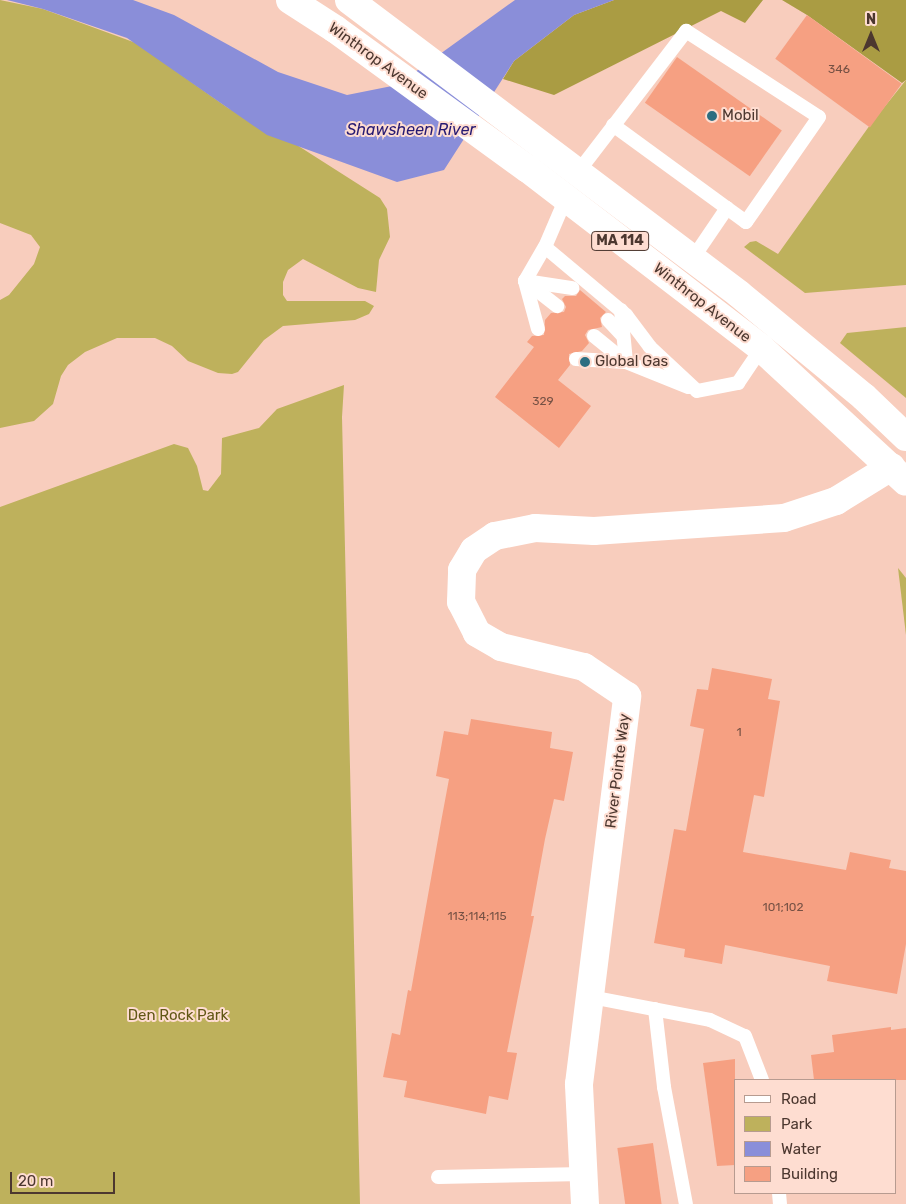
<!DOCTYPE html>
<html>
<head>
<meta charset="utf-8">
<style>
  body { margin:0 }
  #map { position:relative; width:906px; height:1204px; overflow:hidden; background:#f8cdbd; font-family:Rubik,sans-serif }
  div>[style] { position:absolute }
  .green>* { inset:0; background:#beb15c }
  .forest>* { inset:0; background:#aa9c43 }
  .water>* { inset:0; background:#8a8ed9 }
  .building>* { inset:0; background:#f6a082; transform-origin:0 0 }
  .service>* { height:14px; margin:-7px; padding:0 7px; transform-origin:7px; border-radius:7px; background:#fff }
  .minor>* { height:28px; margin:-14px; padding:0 14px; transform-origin:14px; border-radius:14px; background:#fff }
  .trunk>* { height:28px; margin:-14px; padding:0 14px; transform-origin:14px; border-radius:14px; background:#fff }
  .dots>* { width:14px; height:14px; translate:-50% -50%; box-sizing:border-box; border:2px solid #feddd1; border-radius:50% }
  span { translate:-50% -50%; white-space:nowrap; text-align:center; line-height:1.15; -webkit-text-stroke:4px #feddd1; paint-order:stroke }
  .number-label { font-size:12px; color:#765144 }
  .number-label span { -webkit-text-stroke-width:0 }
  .shield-label span { padding:1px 4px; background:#feddd1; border:1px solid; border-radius:4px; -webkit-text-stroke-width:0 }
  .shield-label { font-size:14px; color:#4c372f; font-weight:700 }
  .street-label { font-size:15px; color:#4c372f }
  .poi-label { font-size:15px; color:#4c372f }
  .left { translate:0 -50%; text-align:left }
  .park-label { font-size:15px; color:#615715 }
  .water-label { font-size:16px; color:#271a72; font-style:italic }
  .legend { position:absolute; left:734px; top:1079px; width:162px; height:115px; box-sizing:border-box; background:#feddd1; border:1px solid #b79b90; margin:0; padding:6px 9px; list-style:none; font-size:15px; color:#4c372f }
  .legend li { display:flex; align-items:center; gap:10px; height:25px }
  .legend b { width:25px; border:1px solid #b79b90 }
  .north { position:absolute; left:846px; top:10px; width:50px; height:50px; -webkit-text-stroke:4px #feddd1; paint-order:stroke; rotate:0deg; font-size:14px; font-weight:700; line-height:20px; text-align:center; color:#4c372f }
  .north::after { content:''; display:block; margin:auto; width:18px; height:22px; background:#4c372f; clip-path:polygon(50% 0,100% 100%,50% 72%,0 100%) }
  .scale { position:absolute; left:10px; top:1172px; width:105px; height:22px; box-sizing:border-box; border:2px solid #4c372f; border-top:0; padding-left:6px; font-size:15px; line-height:18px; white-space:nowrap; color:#4c372f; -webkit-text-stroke:4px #feddd1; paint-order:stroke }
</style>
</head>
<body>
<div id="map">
  <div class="green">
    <i style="clip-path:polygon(0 0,43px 9px,136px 43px,228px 108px,289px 140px,380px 198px,387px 209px,390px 237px,379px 260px,376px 292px,358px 288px,303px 259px,288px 270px,283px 282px,283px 295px,287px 301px,365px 301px,374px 306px,369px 314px,355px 320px,283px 326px,264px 340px,238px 372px,232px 374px,218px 373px,188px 361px,172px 346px,155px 338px,117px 338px,85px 352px,68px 365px,61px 376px,53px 404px,34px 421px,0 428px,0 300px,9px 295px,34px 264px,40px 247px,31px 235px,0 223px)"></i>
    <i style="clip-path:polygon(906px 80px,906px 285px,805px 293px,744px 247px,750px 242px,756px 241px,778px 254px,870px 125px)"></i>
    <i style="clip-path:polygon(906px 327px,906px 398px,840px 343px,847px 333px)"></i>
    <i style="clip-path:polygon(344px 385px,342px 417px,360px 1204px,0 1204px,0 507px,174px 444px,188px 448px,197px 466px,203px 490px,208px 491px,221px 474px,222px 438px,259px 428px,277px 409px)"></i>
    <i style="clip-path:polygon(898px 568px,906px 578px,906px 635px)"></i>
  </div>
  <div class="forest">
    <i style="clip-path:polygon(614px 0,763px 0,745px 23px,721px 11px,554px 95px,503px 79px,514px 61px,574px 15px)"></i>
    <i style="clip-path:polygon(782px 0,906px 0,906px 80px,902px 83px,807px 15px)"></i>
  </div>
  <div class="water">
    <i style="clip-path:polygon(7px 0,133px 0,174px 15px,278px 72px,347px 95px,397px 85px,515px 0,614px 0,574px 15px,514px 61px,444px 170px,397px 182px,267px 135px,127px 38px,43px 9px)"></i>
  </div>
  <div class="building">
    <i style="left:807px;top:15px;width:117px;height:54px;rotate:36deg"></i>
    <i style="left:677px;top:57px;width:128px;height:56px;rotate:35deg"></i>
    <i style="clip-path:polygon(580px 290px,606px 312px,600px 318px,602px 327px,588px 330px,585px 335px,589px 343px,582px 351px,569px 354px,570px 365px,558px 380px,591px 406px,559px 448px,495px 397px,534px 347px,527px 342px,532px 336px,544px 335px,545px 320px,551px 313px,564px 312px,566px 307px,562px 299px,565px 296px,576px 296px)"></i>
    <i style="clip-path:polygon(712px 668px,772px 679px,768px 699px,780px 701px,764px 797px,754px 795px,743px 852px,846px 870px,850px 852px,891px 860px,889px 868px,906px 871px,906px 944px,897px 994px,827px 981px,830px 966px,725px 945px,722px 964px,684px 957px,685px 949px,654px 943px,674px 829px,686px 831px,704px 729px,690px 726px,697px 689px,708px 690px)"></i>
    <i style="clip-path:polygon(471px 719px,552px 732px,550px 748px,573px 752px,564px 801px,554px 799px,545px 839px,531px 916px,534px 916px,507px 1052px,517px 1053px,508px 1100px,489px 1096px,486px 1114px,404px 1097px,407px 1081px,383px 1077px,392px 1033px,400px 1035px,408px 990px,411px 991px,441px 822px,449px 779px,436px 776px,444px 731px,468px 735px)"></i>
    <i style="clip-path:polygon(891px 1027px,891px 1030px,906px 1028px,906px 1080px,814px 1080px,811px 1055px,834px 1052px,832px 1035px)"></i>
    <i style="clip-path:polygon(735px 1059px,735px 1165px,717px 1166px,703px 1063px)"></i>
    <i style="left:653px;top:1143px;width:62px;height:36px;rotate:82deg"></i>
  </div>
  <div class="service">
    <i style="left:613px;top:125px;width:141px;rotate:36.1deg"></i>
    <i style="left:578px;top:172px;width:178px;rotate:-52.5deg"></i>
    <i style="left:686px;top:31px;width:158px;rotate:32.9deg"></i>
    <i style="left:819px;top:117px;width:128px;rotate:124.8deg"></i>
    <i style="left:746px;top:222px;width:24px;rotate:-144deg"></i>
    <i style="left:727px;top:208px;width:60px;rotate:124.2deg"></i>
    <i style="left:545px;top:247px;width:106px;rotate:40deg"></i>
    <i style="left:626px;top:315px;width:40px;rotate:53deg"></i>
    <i style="left:650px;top:347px;width:64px;rotate:43.1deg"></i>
    <i style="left:697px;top:391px;width:42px;rotate:-11deg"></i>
    <i style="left:738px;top:383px;width:45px;rotate:-56deg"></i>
    <i style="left:525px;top:281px;width:48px;rotate:8.5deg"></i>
    <i style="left:525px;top:281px;width:41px;rotate:38deg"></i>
    <i style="left:621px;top:310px;width:52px;rotate:84.5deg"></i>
    <i style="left:626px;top:362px;width:67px;rotate:22deg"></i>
    <i style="left:608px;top:320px;width:22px;rotate:47deg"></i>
    <i style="left:538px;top:329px;width:50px;rotate:-105.2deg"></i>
    <i style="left:525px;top:281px;width:39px;rotate:-60deg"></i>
    <i style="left:545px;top:247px;width:53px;rotate:-66.8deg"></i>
    <i style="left:594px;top:336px;width:41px;rotate:39.1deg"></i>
    <i style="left:576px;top:359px;width:50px;rotate:3.4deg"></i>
    <i style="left:591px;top:997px;width:121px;rotate:10.9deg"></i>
    <i style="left:710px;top:1020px;width:38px;rotate:25deg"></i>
    <i style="left:745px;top:1036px;width:47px;rotate:68.9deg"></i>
    <i style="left:655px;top:1009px;width:79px;rotate:83.4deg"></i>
    <i style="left:664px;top:1087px;width:119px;rotate:79.4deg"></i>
    <i style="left:438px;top:1177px;width:146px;rotate:-1.2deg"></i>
    <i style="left:779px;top:1193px;width:11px;rotate:85deg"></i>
  </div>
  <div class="minor">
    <i style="left:585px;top:1204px;width:120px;rotate:-92.9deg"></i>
    <i style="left:579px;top:1084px;width:391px;rotate:-82.9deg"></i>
    <i style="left:627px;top:696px;width:52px;rotate:-146deg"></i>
    <i style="left:584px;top:667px;width:85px;rotate:-166.5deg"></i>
    <i style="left:501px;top:647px;width:28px;rotate:-150deg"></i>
    <i style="left:477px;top:633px;width:35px;rotate:-117deg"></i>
    <i style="left:461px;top:602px;width:32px;rotate:-88deg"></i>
    <i style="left:462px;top:570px;width:23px;rotate:-59deg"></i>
    <i style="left:474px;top:550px;width:25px;rotate:-34deg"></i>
    <i style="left:495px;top:536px;width:41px;rotate:-11.3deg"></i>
    <i style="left:535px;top:528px;width:59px;rotate:2.9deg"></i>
    <i style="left:594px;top:531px;width:190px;rotate:-3.9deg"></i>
    <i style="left:784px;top:518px;width:55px;rotate:-18.1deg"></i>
    <i style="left:836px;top:501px;width:65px;rotate:-31.7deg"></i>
  </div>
  <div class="trunk">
    <i style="left:290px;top:0;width:54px;rotate:32.8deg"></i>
    <i style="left:335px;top:29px;width:238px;rotate:36deg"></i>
    <i style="left:528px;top:169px;width:294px;rotate:37.5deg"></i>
    <i style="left:761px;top:348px;width:197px;rotate:42.7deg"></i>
    <i style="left:349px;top:0;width:488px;rotate:37deg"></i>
    <i style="left:739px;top:294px;width:162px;rotate:39.5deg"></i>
    <i style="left:864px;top:397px;width:58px;rotate:43.6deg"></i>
  </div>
  <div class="dots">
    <i style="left:712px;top:116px;background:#2d6e81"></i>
    <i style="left:585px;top:362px;background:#2d6e81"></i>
  </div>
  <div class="number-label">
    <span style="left:839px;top:70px">346</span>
    <span style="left:543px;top:402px">329</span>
    <span style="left:739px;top:733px">1</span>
    <span style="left:783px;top:908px">101;102</span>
    <span style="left:477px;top:917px">113;114;115</span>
  </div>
  <div class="shield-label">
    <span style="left:620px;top:241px">MA 114</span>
  </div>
  <div class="street-label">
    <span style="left:378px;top:61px;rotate:36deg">Winthrop Avenue</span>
    <span style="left:702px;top:303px;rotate:38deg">Winthrop Avenue</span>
    <span style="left:618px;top:771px;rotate:-83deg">River Pointe Way</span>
  </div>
  <div class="poi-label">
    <span class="left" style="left:722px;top:116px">Mobil</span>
    <span class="left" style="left:595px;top:362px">Global Gas</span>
  </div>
  <div class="park-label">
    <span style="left:178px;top:1016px">Den Rock Park</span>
  </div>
  <div class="water-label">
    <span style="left:411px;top:130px">Shawsheen River</span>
  </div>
  <ul class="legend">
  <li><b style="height:6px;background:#fff"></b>Road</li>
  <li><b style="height:14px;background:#beb15c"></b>Park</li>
  <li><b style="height:14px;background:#8a8ed9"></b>Water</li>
  <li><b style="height:14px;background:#f6a082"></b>Building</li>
  </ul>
  <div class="north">N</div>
  <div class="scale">20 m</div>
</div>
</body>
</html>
